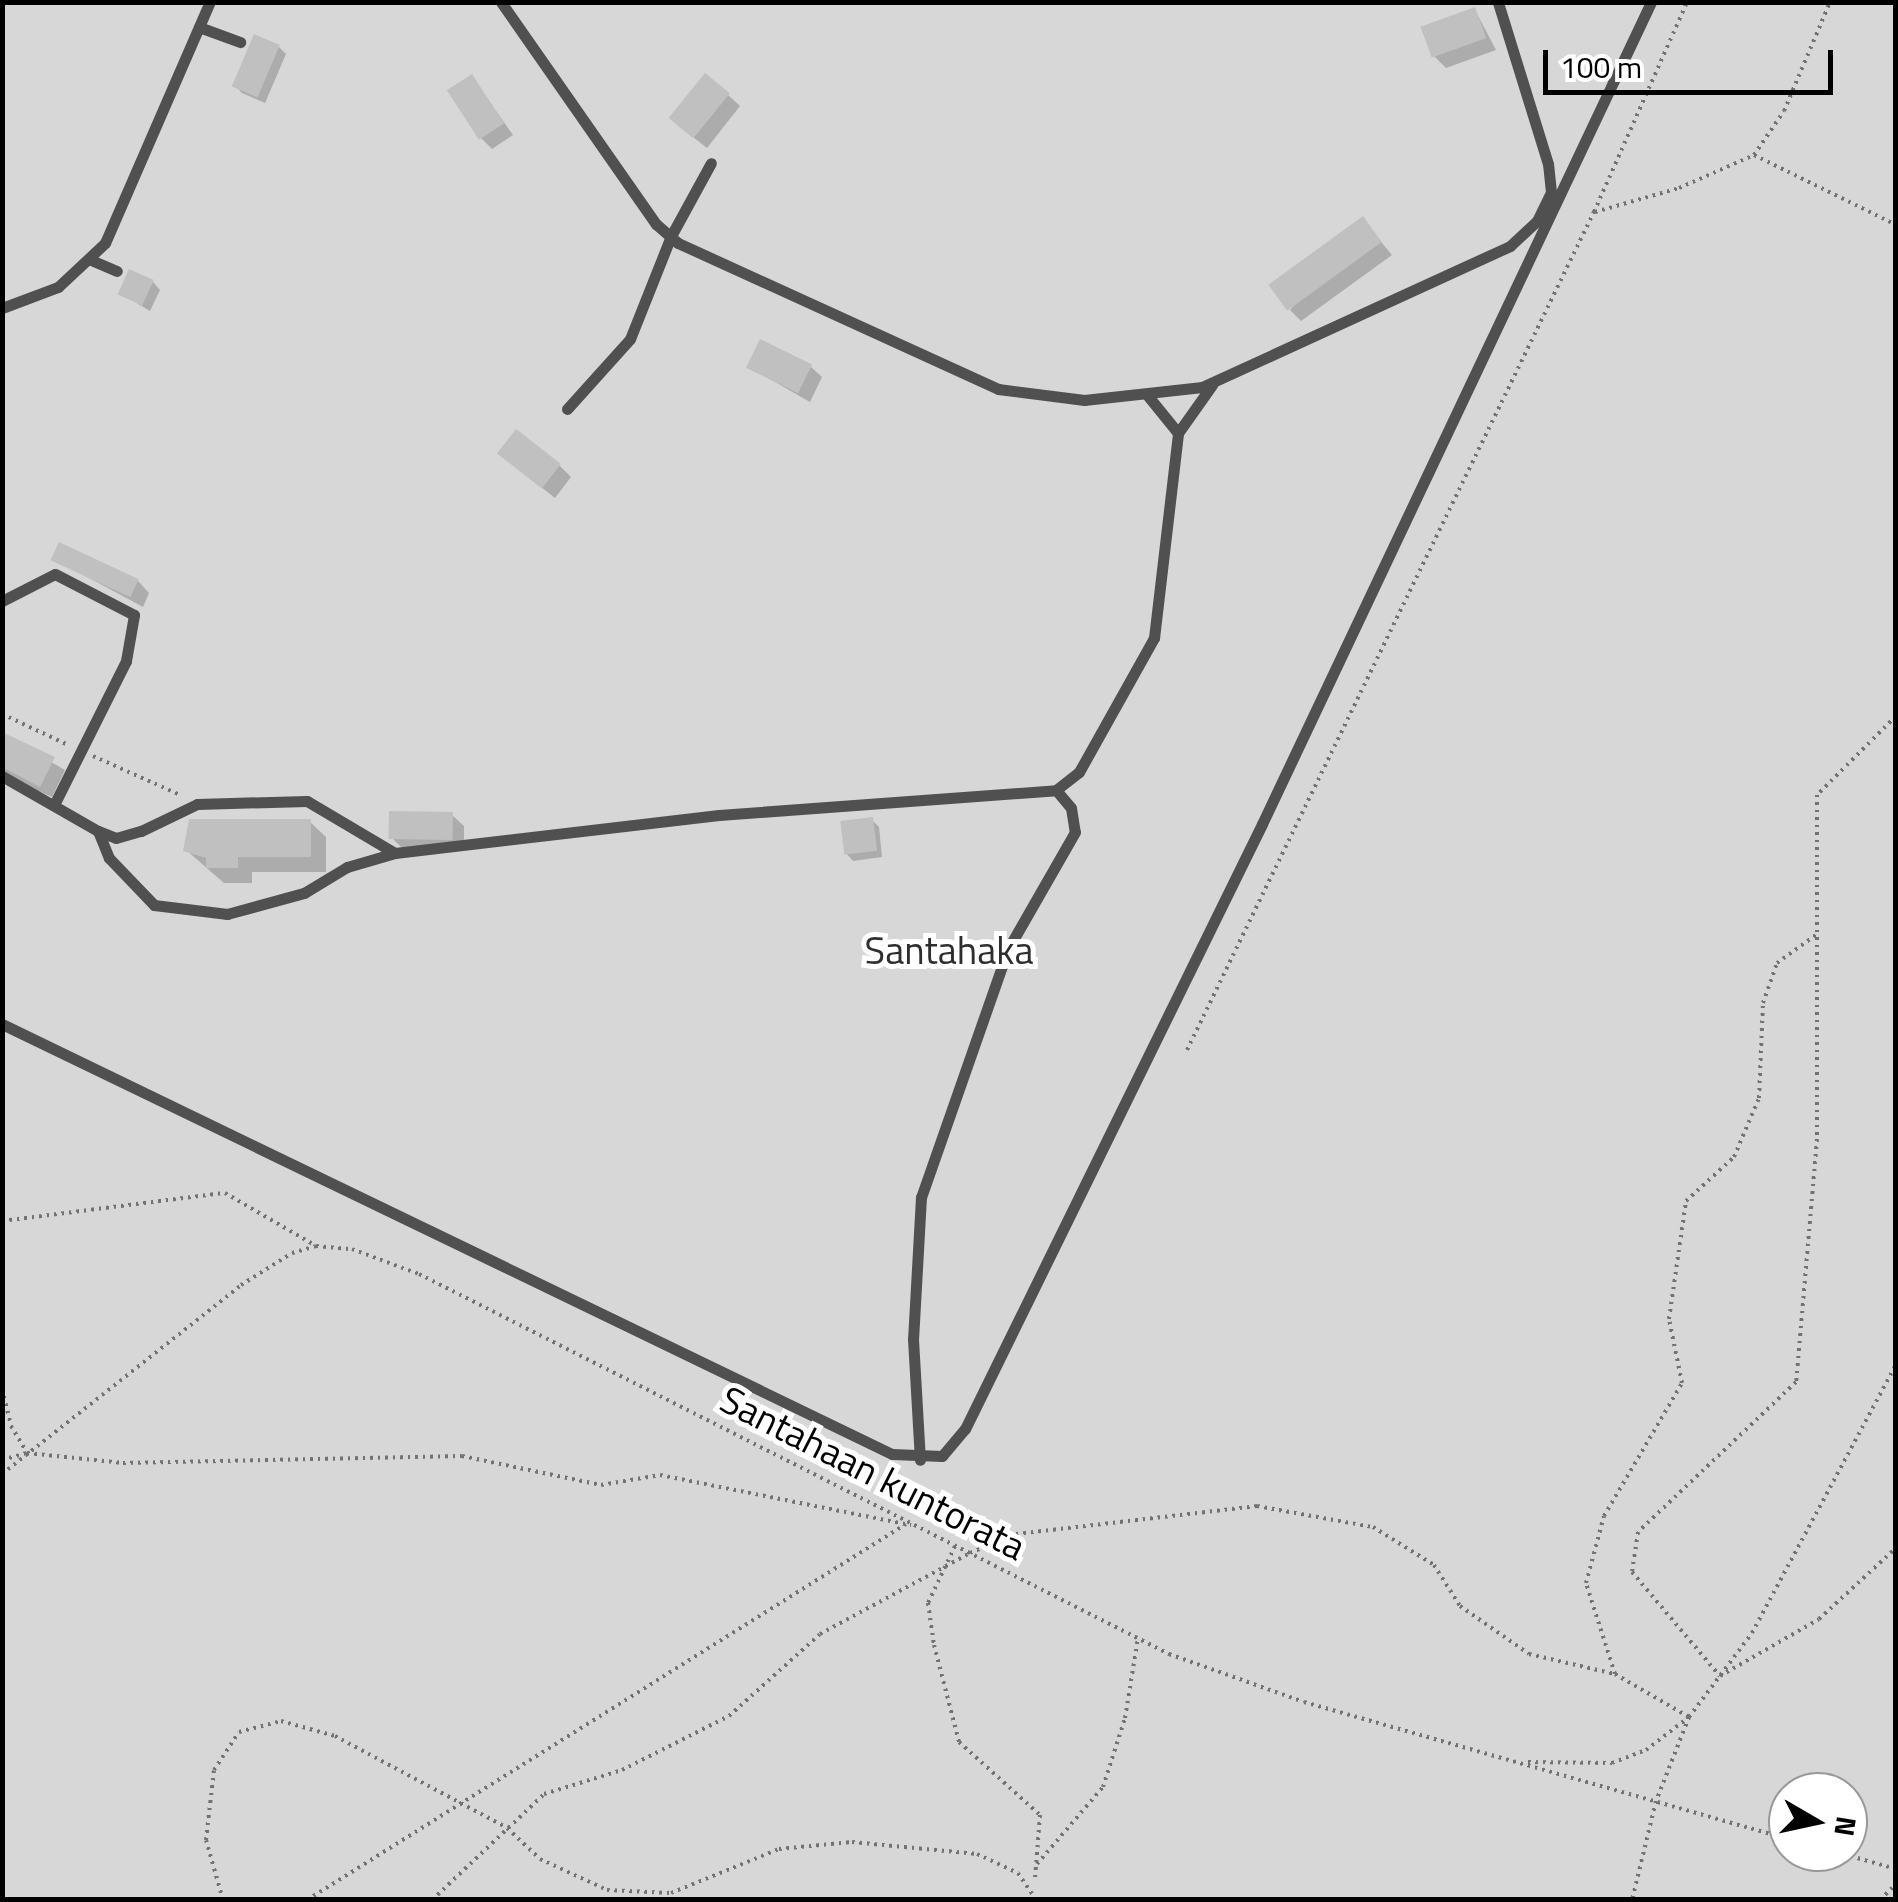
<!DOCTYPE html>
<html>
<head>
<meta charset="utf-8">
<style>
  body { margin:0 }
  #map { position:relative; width:1898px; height:1902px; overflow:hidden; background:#fff; font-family:"Titillium Web",sans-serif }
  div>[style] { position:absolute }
  .green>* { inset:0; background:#d7d7d7 }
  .shadow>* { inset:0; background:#0003 }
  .building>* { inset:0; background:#c0c0c0; transform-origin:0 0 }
  .path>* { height:4px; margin-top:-2px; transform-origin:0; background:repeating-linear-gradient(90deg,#727272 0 2.5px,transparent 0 7.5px) }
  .lane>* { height:11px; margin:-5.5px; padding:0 5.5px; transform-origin:5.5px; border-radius:5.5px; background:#505050 }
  span { translate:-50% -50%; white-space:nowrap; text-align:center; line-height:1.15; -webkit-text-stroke:10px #fff; paint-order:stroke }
  .park-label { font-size:38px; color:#2e2e2e }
  .street-label { font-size:38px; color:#000 }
  .frame { position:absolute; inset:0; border:5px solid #000; pointer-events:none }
  .north { position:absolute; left:1768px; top:1772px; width:100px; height:100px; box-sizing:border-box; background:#fff; border:2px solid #999; border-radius:50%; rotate:99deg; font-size:28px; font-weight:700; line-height:40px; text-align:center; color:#000 }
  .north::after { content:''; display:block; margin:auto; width:35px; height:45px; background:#000; clip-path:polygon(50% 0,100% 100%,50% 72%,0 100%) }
  .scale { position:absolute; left:1543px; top:50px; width:290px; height:45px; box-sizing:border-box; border:5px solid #000; border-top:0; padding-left:12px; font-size:30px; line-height:35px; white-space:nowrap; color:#000; -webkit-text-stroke:8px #fff; paint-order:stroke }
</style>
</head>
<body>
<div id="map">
  <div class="green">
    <i style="clip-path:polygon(evenodd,3px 3px,1895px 3px,1895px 1899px,3px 1900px,3px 3px,1788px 1792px,1848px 1792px,1848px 1852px,1788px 1852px,1788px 1792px)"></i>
  </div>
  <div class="shadow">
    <i style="clip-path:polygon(1475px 10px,1496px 50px,1446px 68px,1434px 56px)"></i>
    <i style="clip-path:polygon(279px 47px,286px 54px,265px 103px,242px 93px,235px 86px)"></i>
    <i style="clip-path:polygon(472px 77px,513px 135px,492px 149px,480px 137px)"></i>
    <i style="clip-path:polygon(728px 95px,740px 106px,707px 148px,684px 130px)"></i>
    <i style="clip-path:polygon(1363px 220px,1392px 255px,1301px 321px,1290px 310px)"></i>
    <i style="clip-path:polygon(153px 282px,160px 290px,150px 311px,120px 293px)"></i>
    <i style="clip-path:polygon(810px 366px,822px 377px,810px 402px,749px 367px)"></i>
    <i style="clip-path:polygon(512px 464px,560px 466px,571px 477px,555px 498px)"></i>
    <i style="clip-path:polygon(54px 559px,138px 581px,149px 593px,143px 607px)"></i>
    <i style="clip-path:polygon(2px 734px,65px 770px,52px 797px,2px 775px)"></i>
    <i style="clip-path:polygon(452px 815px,464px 826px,464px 847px,403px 849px,392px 838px)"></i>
    <i style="clip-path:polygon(872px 820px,879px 827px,882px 857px,853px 861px,846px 853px)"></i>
    <i style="clip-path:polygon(310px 822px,326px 837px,326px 872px,252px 872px,252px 883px,224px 883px,186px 850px)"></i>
  </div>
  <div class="building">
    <i style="left:1475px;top:7px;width:33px;height:58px;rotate:70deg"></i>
    <i style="left:254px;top:34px;width:28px;height:57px;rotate:23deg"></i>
    <i style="left:705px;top:73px;width:32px;height:58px;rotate:39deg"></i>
    <i style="left:472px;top:74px;width:59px;height:30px;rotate:57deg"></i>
    <i style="left:1363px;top:216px;width:32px;height:117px;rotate:54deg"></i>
    <i style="left:129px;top:269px;width:27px;height:28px;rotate:24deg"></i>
    <i style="left:760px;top:339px;width:58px;height:32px;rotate:26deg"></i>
    <i style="left:516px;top:429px;width:57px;height:31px;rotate:38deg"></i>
    <i style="left:59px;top:542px;width:88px;height:20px;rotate:25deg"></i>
    <i style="clip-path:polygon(2px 732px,55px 757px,40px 787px,2px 767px)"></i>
    <i style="left:389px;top:811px;width:64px;height:28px;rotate:1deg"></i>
    <i style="left:873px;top:817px;width:34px;height:33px;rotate:83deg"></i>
    <i style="clip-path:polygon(189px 819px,311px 819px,311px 857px,238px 857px,238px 868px,206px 868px,206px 858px,183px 851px)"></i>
  </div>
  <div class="path">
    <i style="left:1754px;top:155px;width:158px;rotate:26.2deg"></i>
    <i style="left:1595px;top:212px;width:87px;rotate:-15.9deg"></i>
    <i style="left:1679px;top:188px;width:82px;rotate:-23.7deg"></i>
    <i style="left:1754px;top:155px;width:53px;rotate:-55.7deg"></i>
    <i style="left:1784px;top:111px;width:118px;rotate:-67.1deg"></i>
    <i style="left:2px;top:714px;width:71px;rotate:25.1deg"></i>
    <i style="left:1896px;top:716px;width:112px;rotate:135deg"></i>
    <i style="left:1817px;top:795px;width:344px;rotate:90deg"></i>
    <i style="left:1817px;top:1139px;width:244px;rotate:94.9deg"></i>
    <i style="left:1796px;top:1382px;width:218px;rotate:136.5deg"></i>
    <i style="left:1638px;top:1532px;width:40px;rotate:98.5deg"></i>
    <i style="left:1632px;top:1572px;width:136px;rotate:49.8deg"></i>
    <i style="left:1720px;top:1676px;width:114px;rotate:-29.9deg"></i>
    <i style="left:1819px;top:1619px;width:105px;rotate:-42.7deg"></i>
    <i style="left:93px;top:756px;width:95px;rotate:24.1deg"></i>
    <i style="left:1187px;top:1050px;width:932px;rotate:-64.1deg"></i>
    <i style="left:1594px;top:212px;width:230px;rotate:-66.1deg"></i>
    <i style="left:2px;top:1221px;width:225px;rotate:-7.2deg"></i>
    <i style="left:225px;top:1193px;width:105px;rotate:30.2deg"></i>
    <i style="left:2px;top:1389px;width:38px;rotate:76deg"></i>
    <i style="left:11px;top:1426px;width:31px;rotate:59deg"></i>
    <i style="left:2px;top:1460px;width:26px;rotate:-16deg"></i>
    <i style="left:27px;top:1453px;width:97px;rotate:5.9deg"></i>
    <i style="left:123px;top:1463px;width:339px;rotate:-1.2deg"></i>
    <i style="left:462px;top:1456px;width:142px;rotate:11.8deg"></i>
    <i style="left:601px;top:1485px;width:60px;rotate:-9.6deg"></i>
    <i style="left:660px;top:1475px;width:256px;rotate:11.3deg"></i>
    <i style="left:2px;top:1474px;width:305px;rotate:-38.3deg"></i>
    <i style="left:241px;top:1285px;width:60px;rotate:-32.1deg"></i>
    <i style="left:292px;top:1253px;width:25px;rotate:-16deg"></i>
    <i style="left:316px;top:1246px;width:36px;rotate:5deg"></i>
    <i style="left:352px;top:1249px;width:72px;rotate:20.5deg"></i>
    <i style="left:419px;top:1274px;width:841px;rotate:26.87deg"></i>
    <i style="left:1169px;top:1654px;width:143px;rotate:19.6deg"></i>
    <i style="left:1304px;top:1702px;width:503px;rotate:15.8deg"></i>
    <i style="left:955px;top:1546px;width:63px;rotate:115.3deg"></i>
    <i style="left:928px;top:1603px;width:42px;rotate:81.9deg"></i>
    <i style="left:934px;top:1645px;width:100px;rotate:75.5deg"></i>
    <i style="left:959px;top:1742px;width:109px;rotate:42deg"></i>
    <i style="left:1040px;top:1815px;width:63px;rotate:94.5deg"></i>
    <i style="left:1615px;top:1674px;width:96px;rotate:-107.7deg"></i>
    <i style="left:1586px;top:1583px;width:69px;rotate:-75deg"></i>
    <i style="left:1604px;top:1516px;width:154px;rotate:-59.6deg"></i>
    <i style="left:1682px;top:1383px;width:65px;rotate:-101.5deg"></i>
    <i style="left:1669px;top:1319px;width:119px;rotate:-81.8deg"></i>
    <i style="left:1686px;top:1201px;width:65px;rotate:-42.5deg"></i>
    <i style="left:1734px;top:1157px;width:64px;rotate:-67deg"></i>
    <i style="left:1759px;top:1098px;width:95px;rotate:-87.6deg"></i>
    <i style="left:1763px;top:1003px;width:42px;rotate:-70.7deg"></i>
    <i style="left:1777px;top:963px;width:48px;rotate:-35.7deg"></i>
    <i style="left:1528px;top:1762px;width:84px;rotate:0.7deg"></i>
    <i style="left:1612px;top:1763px;width:36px;rotate:-21deg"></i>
    <i style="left:1646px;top:1750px;width:54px;rotate:-37.5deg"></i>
    <i style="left:1689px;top:1717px;width:105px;rotate:-53.1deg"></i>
    <i style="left:1752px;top:1633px;width:304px;rotate:-61.8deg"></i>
    <i style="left:1836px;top:1852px;width:62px;rotate:15.8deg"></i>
    <i style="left:1037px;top:1864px;width:101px;rotate:-49.4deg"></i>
    <i style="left:1103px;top:1787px;width:72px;rotate:-72.3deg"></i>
    <i style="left:1125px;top:1718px;width:81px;rotate:-80.8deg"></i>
    <i style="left:223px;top:1900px;width:62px;rotate:-105.8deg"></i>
    <i style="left:206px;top:1840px;width:70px;rotate:-83.5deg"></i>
    <i style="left:214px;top:1770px;width:45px;rotate:-56.7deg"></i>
    <i style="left:239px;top:1732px;width:43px;rotate:-14.7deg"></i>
    <i style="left:281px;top:1721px;width:56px;rotate:15.5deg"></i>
    <i style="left:335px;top:1736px;width:195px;rotate:28.1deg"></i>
    <i style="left:507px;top:1828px;width:45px;rotate:43.2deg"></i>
    <i style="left:540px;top:1859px;width:74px;rotate:24.8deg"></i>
    <i style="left:607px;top:1890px;width:64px;rotate:2.7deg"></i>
    <i style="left:671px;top:1893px;width:117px;rotate:-22.2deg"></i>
    <i style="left:779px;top:1849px;width:73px;rotate:-5.5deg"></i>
    <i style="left:852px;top:1842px;width:126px;rotate:5.5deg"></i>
    <i style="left:977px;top:1854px;width:45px;rotate:24.9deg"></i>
    <i style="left:1018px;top:1873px;width:32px;rotate:56deg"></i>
    <i style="left:307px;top:1900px;width:707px;rotate:-32.12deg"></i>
    <i style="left:432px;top:1900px;width:154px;rotate:-43.4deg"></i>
    <i style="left:544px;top:1794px;width:82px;rotate:-17.1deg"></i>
    <i style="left:622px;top:1770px;width:120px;rotate:-26.8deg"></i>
    <i style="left:729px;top:1716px;width:122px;rotate:-42deg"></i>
    <i style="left:820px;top:1634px;width:170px;rotate:-28.4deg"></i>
    <i style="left:970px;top:1553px;width:50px;rotate:-22.4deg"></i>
    <i style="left:1016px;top:1534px;width:243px;rotate:-6.6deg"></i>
    <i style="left:1257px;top:1506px;width:118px;rotate:10.3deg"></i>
    <i style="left:1373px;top:1527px;width:72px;rotate:31.9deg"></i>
    <i style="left:1434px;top:1565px;width:49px;rotate:57.6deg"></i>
    <i style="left:1460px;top:1606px;width:84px;rotate:34.8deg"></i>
    <i style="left:1529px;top:1654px;width:88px;rotate:13.1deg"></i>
    <i style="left:1615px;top:1674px;width:86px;rotate:30.2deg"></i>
    <i style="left:1689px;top:1717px;width:90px;rotate:111.4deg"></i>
    <i style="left:1656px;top:1801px;width:102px;rotate:103.6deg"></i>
    <i style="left:1880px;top:1900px;width:23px;rotate:-45deg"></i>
  </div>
  <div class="lane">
    <i style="left:501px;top:2px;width:271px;rotate:55.1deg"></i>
    <i style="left:656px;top:224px;width:29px;rotate:41deg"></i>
    <i style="left:678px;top:243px;width:352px;rotate:24.5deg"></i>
    <i style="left:998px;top:389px;width:87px;rotate:7.3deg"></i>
    <i style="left:1084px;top:400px;width:119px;rotate:-6.3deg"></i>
    <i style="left:1202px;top:387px;width:339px;rotate:-24.6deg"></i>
    <i style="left:1510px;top:246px;width:37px;rotate:-43deg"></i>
    <i style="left:1537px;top:221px;width:32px;rotate:-64deg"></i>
    <i style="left:1551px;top:192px;width:28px;rotate:-96deg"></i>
    <i style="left:1548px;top:164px;width:170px;rotate:-107.2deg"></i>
    <i style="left:199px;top:27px;width:44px;rotate:20.1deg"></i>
    <i style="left:91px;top:260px;width:28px;rotate:23deg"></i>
    <i style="left:2px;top:308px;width:60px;rotate:-20.6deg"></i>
    <i style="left:58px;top:287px;width:64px;rotate:-43.1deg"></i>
    <i style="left:105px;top:243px;width:263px;rotate:-66.5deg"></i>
    <i style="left:567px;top:409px;width:94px;rotate:-48deg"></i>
    <i style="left:630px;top:339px;width:111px;rotate:-68.3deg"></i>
    <i style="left:671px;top:236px;width:83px;rotate:-61.3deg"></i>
    <i style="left:1178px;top:433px;width:59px;rotate:-54.7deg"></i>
    <i style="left:2px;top:601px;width:59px;rotate:-27deg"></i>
    <i style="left:55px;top:574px;width:89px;rotate:27.4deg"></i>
    <i style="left:134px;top:615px;width:47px;rotate:99.9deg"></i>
    <i style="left:126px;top:661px;width:159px;rotate:116.6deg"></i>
    <i style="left:2px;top:776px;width:111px;rotate:29.8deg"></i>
    <i style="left:98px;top:831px;width:29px;rotate:68deg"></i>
    <i style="left:109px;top:858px;width:65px;rotate:46.2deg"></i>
    <i style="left:154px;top:905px;width:74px;rotate:7deg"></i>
    <i style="left:227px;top:914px;width:80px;rotate:-15.3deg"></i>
    <i style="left:304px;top:893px;width:50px;rotate:-31.2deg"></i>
    <i style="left:347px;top:867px;width:50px;rotate:-16.3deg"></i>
    <i style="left:395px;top:853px;width:326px;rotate:-6.7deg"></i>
    <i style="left:719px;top:815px;width:338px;rotate:-4.2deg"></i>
    <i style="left:1056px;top:790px;width:23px;rotate:50deg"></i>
    <i style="left:1071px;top:808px;width:24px;rotate:81deg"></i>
    <i style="left:1075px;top:832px;width:135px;rotate:119.8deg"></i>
    <i style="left:1008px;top:949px;width:263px;rotate:109.3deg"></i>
    <i style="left:921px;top:1197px;width:142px;rotate:93.2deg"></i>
    <i style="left:913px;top:1339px;width:121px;rotate:86.7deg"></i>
    <i style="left:1056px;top:790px;width:29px;rotate:-38deg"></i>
    <i style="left:1079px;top:772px;width:154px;rotate:-60.8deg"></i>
    <i style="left:1154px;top:638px;width:206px;rotate:-83.3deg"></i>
    <i style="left:1178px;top:433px;width:48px;rotate:-129deg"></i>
    <i style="left:98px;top:831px;width:19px;rotate:21deg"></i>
    <i style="left:116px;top:838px;width:26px;rotate:-16deg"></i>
    <i style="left:141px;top:831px;width:62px;rotate:-25.7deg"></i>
    <i style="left:197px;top:804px;width:110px;rotate:-1.6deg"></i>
    <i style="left:307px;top:801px;width:102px;rotate:30.6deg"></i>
    <i style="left:2px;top:1024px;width:988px;rotate:25.79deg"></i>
    <i style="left:892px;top:1454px;width:50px;rotate:2.3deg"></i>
    <i style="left:942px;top:1456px;width:35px;rotate:-50deg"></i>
    <i style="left:965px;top:1429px;width:674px;rotate:-63.85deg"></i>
    <i style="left:1262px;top:824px;width:909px;rotate:-64.67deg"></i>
  </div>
  <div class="park-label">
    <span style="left:949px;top:951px">Santahaka</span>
  </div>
  <div class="street-label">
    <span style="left:873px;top:1473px;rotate:27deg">Santahaan kuntorata</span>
  </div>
  <div class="frame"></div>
  <div class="north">N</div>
  <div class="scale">100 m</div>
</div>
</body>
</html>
